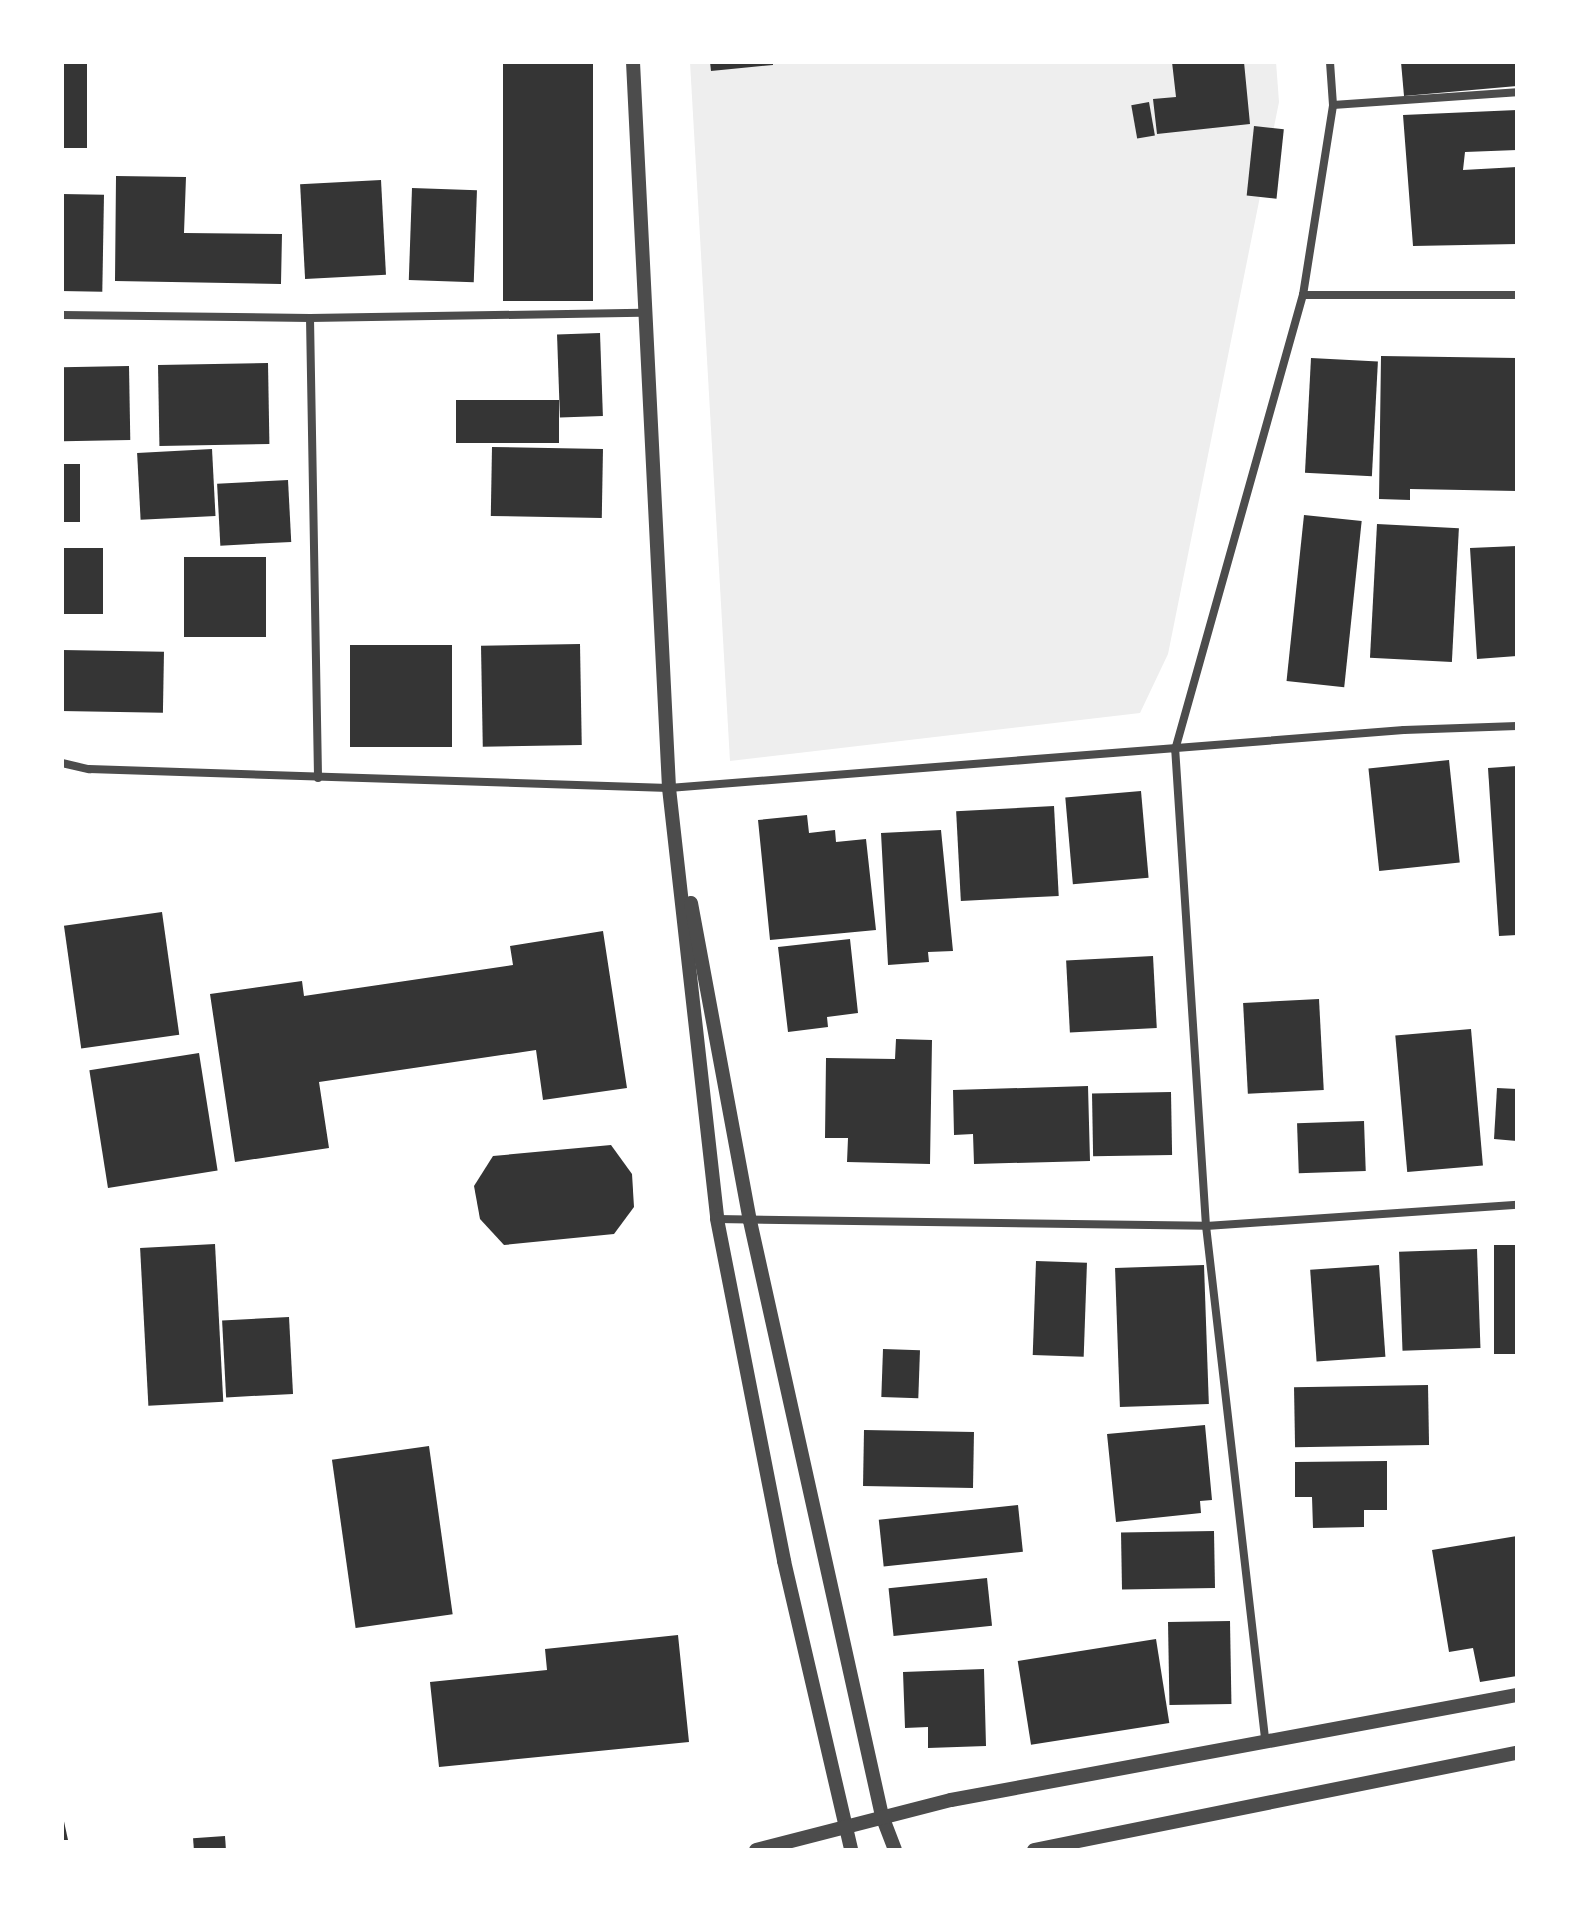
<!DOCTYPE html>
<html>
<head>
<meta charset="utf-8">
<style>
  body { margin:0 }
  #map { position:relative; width:1579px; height:1912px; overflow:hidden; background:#fff; font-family:Raleway,sans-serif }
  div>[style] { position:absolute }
  .green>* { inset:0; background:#eee }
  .building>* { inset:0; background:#353535; transform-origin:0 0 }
  .minor>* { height:8px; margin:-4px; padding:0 4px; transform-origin:4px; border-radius:4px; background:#4c4c4c }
  .tertiary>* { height:14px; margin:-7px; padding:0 7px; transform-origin:7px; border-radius:7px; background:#4c4c4c }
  span { translate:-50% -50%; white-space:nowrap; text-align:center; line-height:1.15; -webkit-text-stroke:6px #fff; paint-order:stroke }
  .frame { position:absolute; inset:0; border:64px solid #fff; pointer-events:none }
</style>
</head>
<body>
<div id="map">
  <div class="green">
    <i style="clip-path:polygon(690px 62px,1276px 62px,1279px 102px,1168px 654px,1140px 713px,730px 761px)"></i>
  </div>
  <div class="building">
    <i style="left:62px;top:62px;width:25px;height:86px"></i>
    <i style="left:503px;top:62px;width:90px;height:239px"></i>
    <i style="clip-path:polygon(710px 62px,773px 62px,773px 65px,711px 71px)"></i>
    <i style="clip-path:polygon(1172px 62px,1244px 62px,1250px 124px,1157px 134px,1153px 99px,1176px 97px)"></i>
    <i style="clip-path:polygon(1401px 62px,1517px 62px,1517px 86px,1404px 96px)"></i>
    <i style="left:1149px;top:102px;width:34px;height:18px;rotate:80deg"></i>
    <i style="clip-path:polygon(1517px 110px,1517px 150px,1465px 152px,1463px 170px,1517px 167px,1517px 244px,1413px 246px,1403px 115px)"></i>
    <i style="left:1254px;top:126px;width:30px;height:70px;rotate:6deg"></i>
    <i style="clip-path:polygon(116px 176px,186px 177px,184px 233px,282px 234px,281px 284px,115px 281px)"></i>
    <i style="left:381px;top:180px;width:95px;height:81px;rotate:87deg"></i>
    <i style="left:412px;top:188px;width:65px;height:92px;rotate:2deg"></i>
    <i style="left:62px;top:194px;width:42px;height:97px;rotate:1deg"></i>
    <i style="left:600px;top:333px;width:83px;height:43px;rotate:88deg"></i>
    <i style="clip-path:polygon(1381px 356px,1517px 358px,1517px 491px,1410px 489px,1410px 500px,1379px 499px)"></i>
    <i style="left:1311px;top:358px;width:67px;height:115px;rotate:3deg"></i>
    <i style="left:268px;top:363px;width:81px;height:110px;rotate:89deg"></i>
    <i style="left:129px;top:366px;width:74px;height:67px;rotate:89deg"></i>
    <i style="left:456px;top:400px;width:103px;height:43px"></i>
    <i style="left:492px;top:447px;width:111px;height:69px;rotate:1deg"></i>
    <i style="left:212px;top:449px;width:67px;height:75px;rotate:87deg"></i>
    <i style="left:62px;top:464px;width:18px;height:58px"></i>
    <i style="left:288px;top:480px;width:62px;height:71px;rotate:87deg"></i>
    <i style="left:1304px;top:515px;width:58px;height:167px;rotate:6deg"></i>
    <i style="left:1377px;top:524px;width:82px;height:134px;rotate:3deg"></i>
    <i style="clip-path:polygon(1517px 546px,1517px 656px,1477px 659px,1470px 548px)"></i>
    <i style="left:62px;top:548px;width:41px;height:66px"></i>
    <i style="left:184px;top:557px;width:82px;height:80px"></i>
    <i style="left:580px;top:644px;width:101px;height:99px;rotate:89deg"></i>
    <i style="left:350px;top:645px;width:102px;height:102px"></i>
    <i style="left:62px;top:650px;width:102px;height:61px;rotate:1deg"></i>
    <i style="left:1449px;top:760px;width:103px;height:81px;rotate:84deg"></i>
    <i style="clip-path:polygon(1517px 766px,1517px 935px,1499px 936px,1488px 768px)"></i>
    <i style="left:1141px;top:791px;width:87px;height:76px;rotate:85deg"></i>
    <i style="left:1054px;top:806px;width:90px;height:98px;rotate:87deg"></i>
    <i style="clip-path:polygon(807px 815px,809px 833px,835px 830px,836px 842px,866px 839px,876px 930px,770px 940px,758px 820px)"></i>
    <i style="clip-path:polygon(941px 830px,953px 951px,928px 952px,929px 962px,888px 965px,881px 833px)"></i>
    <i style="left:162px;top:912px;width:124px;height:99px;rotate:82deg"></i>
    <i style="clip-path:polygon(603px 931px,627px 1088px,543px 1100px,536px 1050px,319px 1082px,329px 1148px,235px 1162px,210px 994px,302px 981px,304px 996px,513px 965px,510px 946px)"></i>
    <i style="clip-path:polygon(850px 939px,858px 1013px,827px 1017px,828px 1027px,788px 1032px,778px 947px)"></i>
    <i style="left:1153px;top:956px;width:72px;height:87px;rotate:87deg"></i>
    <i style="left:1319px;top:999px;width:91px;height:76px;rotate:87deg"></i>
    <i style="left:1471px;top:1029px;width:137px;height:76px;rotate:85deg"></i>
    <i style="clip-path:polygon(896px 1039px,932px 1040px,930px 1164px,847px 1162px,848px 1138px,825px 1138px,826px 1058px,895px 1059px)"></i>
    <i style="left:199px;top:1053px;width:119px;height:111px;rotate:81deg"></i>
    <i style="clip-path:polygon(1088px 1086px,1090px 1161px,974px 1164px,973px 1134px,954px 1135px,953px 1090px)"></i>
    <i style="clip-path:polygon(1497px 1088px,1517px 1089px,1517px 1141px,1494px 1139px)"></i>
    <i style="left:1171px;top:1092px;width:63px;height:79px;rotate:89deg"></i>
    <i style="left:1364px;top:1121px;width:50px;height:67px;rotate:88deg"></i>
    <i style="clip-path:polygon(611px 1145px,632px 1174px,634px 1207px,614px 1234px,504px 1245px,480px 1219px,474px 1186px,493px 1156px)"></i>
    <i style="left:215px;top:1244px;width:158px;height:75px;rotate:87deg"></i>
    <i style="left:1494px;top:1245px;width:23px;height:109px"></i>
    <i style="left:1477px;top:1249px;width:99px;height:78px;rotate:88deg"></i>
    <i style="left:1036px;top:1261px;width:51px;height:94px;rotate:2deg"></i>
    <i style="left:1204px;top:1265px;width:139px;height:89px;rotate:88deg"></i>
    <i style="left:1379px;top:1265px;width:92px;height:69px;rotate:86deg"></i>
    <i style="left:289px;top:1317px;width:77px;height:67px;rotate:87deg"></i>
    <i style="left:883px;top:1349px;width:37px;height:48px;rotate:2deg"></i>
    <i style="left:1428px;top:1385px;width:60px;height:134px;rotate:89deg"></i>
    <i style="clip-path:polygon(1205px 1425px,1212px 1500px,1200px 1501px,1201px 1513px,1116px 1522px,1107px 1434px)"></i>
    <i style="left:864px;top:1430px;width:110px;height:56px;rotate:1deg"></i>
    <i style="left:429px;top:1446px;width:170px;height:98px;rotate:82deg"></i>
    <i style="clip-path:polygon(1387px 1461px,1387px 1510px,1364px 1510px,1364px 1527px,1313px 1528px,1312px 1497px,1295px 1497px,1295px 1462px)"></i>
    <i style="left:1018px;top:1505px;width:47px;height:140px;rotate:84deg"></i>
    <i style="left:1214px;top:1531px;width:57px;height:93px;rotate:89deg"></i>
    <i style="clip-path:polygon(1517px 1536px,1517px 1676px,1480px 1682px,1473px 1648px,1449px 1652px,1432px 1550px)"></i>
    <i style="left:987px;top:1578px;width:48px;height:99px;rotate:84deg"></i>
    <i style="left:1230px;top:1621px;width:83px;height:62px;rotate:89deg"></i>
    <i style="clip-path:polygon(678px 1635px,689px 1742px,439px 1767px,430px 1682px,547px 1670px,545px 1649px)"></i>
    <i style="left:1156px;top:1639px;width:85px;height:140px;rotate:81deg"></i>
    <i style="clip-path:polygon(984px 1669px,986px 1746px,928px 1748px,928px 1727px,905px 1728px,903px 1672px)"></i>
    <i style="clip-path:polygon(62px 1812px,68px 1840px,62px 1840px)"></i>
    <i style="left:225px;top:1836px;width:14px;height:32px;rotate:86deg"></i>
  </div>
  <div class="minor">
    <i style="left:1333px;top:105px;width:184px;rotate:-4deg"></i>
    <i style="left:1303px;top:295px;width:214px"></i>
    <i style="left:62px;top:315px;width:248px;rotate:0.7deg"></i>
    <i style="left:310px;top:318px;width:331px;rotate:-0.9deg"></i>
    <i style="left:310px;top:318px;width:460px;rotate:89deg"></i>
    <i style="left:62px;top:763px;width:28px;rotate:13deg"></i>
    <i style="left:89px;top:769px;width:580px;rotate:1.88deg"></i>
    <i style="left:669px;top:788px;width:737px;rotate:-4.51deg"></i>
    <i style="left:1404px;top:730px;width:113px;rotate:-2deg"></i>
    <i style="left:717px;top:1219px;width:489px;rotate:0.8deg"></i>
    <i style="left:1206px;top:1226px;width:312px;rotate:-3.9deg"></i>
    <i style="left:1265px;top:1738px;width:515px;rotate:-96.57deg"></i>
    <i style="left:1206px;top:1226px;width:477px;rotate:-93.7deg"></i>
    <i style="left:1175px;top:750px;width:473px;rotate:-74.3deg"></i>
    <i style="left:1303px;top:295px;width:192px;rotate:-81deg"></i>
    <i style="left:1333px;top:105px;width:43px;rotate:-94deg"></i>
  </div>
  <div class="tertiary">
    <i style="left:633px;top:62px;width:727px;rotate:87.16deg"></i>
    <i style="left:669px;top:788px;width:434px;rotate:83.6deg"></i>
    <i style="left:717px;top:1219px;width:349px;rotate:78.9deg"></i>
    <i style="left:784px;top:1561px;width:297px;rotate:76.9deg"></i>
    <i style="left:691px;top:903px;width:323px;rotate:79.5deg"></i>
    <i style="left:750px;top:1221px;width:609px;rotate:77.49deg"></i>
    <i style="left:882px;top:1816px;width:36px;rotate:69deg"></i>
    <i style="left:756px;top:1850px;width:201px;rotate:-14.4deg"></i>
    <i style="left:951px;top:1800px;width:576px;rotate:-10.51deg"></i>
    <i style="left:1034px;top:1850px;width:493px;rotate:-11.4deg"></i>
  </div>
  <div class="frame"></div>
</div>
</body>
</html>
